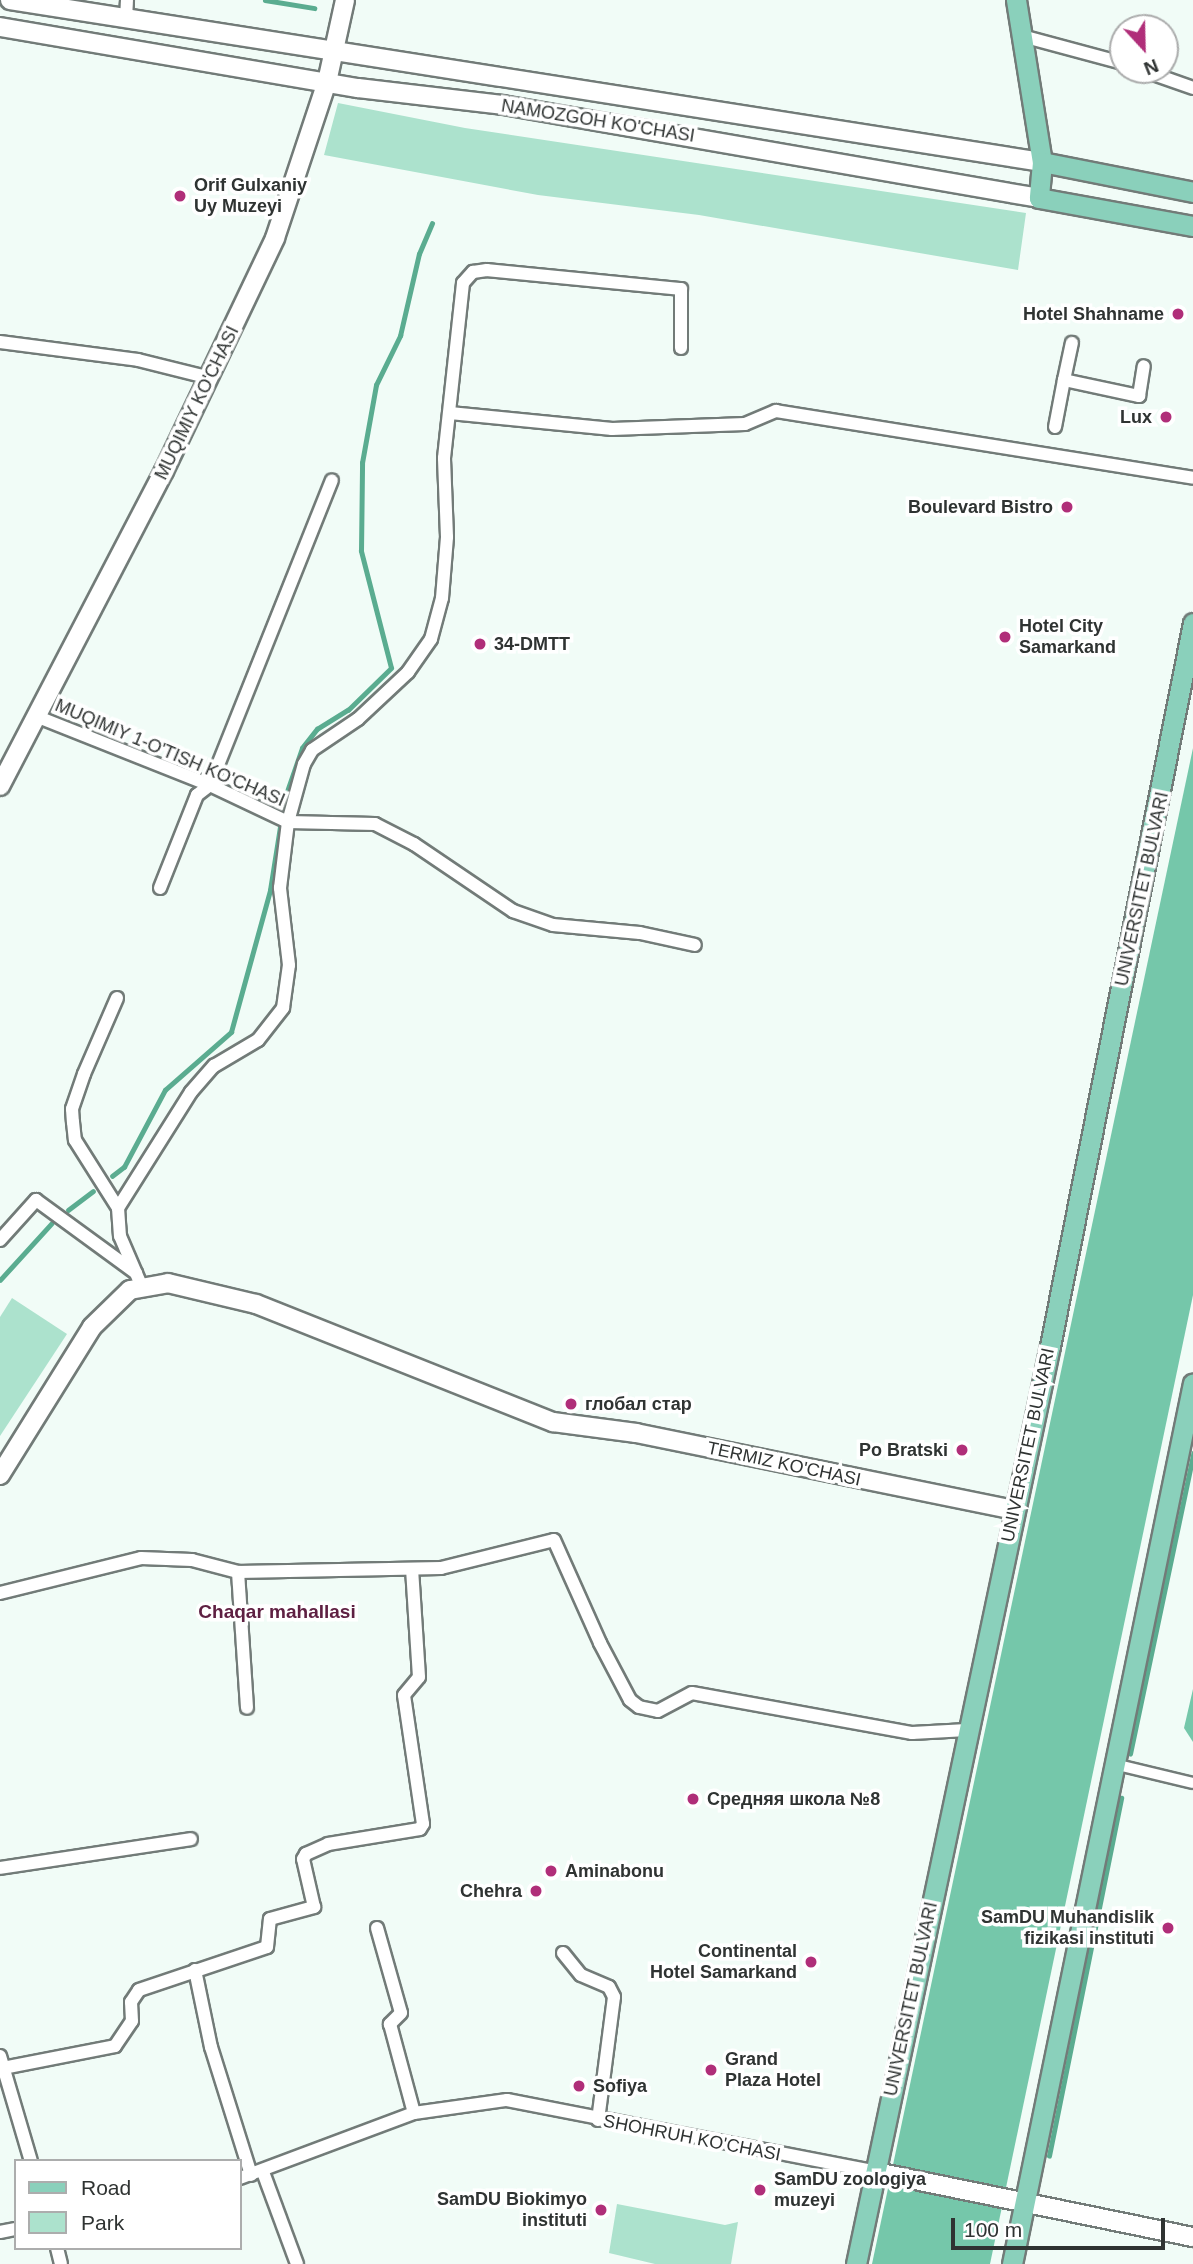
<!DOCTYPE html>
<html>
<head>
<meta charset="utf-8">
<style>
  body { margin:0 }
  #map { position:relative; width:1193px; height:2264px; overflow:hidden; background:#f1fcf7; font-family:Helvetica,sans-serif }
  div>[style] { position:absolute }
  .green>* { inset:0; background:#ace2cd }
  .forest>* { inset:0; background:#75c7aa }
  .stream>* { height:4.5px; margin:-2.25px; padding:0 2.25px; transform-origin:2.25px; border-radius:2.25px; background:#5aac90 }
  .roads { filter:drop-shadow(2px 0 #727b78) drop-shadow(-2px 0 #727b78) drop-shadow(0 2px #727b78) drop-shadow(0 -2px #727b78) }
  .pedestrian>* { height:10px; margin:-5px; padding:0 5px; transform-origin:5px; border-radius:5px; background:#fff }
  .minor>* { height:12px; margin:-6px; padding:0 6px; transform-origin:6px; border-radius:6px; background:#fff }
  .secondary>* { height:18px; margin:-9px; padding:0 9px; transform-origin:9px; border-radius:9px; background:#fff }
  .primary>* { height:19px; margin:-9.5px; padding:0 9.5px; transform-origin:9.5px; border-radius:9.5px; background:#8ad0bb }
  .dots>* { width:19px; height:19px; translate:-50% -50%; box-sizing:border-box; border:4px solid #fff; border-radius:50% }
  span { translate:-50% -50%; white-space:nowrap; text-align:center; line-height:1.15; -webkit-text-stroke:7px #fff; paint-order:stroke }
  .street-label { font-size:18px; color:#2f3332 }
  .poi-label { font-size:18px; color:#2f3332; font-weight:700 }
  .left { translate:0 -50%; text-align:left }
  .right { translate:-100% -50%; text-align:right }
  .neighbourhood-label { font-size:19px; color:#5e2042; font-weight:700 }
  .legend { position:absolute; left:14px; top:2159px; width:228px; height:91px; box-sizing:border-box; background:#fff; border:2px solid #acadad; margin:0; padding:9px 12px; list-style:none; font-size:21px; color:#2f3332 }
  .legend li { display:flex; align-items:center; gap:14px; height:35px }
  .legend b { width:35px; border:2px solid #acadad }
  .north { position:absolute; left:1109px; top:14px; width:70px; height:70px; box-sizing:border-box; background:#fff; border:2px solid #acadad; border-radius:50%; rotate:158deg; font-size:19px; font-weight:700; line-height:28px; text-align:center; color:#2f3332 }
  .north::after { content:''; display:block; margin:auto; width:24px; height:32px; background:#b02e79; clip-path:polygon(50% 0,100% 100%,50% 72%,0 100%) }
  .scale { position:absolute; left:951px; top:2218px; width:214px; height:32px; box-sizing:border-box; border:4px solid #2f3332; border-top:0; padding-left:9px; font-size:21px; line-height:24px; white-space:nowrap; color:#2f3332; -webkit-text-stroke:5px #fff; paint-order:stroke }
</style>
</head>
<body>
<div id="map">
  <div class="green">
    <i style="clip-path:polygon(338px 103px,465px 128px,1026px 213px,1018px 270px,699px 215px,538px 195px,324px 155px)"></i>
    <i style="clip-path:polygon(12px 1298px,67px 1334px,0 1436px,0 1317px)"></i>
    <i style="clip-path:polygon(617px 2204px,725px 2225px,738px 2222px,731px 2264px,655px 2264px,609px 2253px)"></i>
  </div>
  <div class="forest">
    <i style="clip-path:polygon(1193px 748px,1193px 1295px,990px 2264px,872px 2264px)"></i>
    <i style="clip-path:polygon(1193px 1689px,1193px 1742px,1184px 1728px)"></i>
  </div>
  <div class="stream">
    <i style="left:265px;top:0;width:50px;rotate:9.3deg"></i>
    <i style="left:283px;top:803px;width:58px;rotate:-70.9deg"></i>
    <i style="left:302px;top:748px;width:24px;rotate:-52deg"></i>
    <i style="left:317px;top:729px;width:36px;rotate:-32deg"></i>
    <i style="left:348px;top:710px;width:60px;rotate:-44.3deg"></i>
    <i style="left:391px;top:668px;width:121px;rotate:-104.4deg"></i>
    <i style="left:361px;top:551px;width:88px;rotate:-89.3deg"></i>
    <i style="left:362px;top:463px;width:79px;rotate:-79.8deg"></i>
    <i style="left:376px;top:385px;width:55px;rotate:-63.9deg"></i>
    <i style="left:400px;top:336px;width:84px;rotate:-77deg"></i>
    <i style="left:419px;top:254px;width:33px;rotate:-67deg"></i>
    <i style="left:112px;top:1176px;width:15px;rotate:-37deg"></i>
    <i style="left:124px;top:1167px;width:87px;rotate:-62deg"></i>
    <i style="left:165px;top:1090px;width:88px;rotate:-41.3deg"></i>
    <i style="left:231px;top:1032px;width:147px;rotate:-74.6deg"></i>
    <i style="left:270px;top:890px;width:64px;rotate:-81deg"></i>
    <i style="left:68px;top:1210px;width:31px;rotate:-37deg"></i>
    <i style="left:0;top:1280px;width:76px;rotate:-47.7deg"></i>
    <i style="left:1130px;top:1754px;width:307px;rotate:-78.1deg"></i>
    <i style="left:1049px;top:2156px;width:365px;rotate:-78.6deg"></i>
  </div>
  <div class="roads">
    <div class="pedestrian">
      <i style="left:1114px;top:1764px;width:81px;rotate:13.5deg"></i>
    </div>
    <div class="minor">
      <i style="left:126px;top:19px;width:19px;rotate:-87deg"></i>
      <i style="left:1022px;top:36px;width:105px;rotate:15deg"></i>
      <i style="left:1142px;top:70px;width:54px;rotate:19.4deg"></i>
      <i style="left:0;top:342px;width:139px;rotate:7.4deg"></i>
      <i style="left:138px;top:360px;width:74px;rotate:14deg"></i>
      <i style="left:1064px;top:380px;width:38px;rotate:-78deg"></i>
      <i style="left:450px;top:413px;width:163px;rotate:5.6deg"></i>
      <i style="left:612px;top:429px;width:133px;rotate:-2.2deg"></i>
      <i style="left:745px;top:424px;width:34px;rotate:-23deg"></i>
      <i style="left:776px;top:411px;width:422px;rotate:9.1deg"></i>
      <i style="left:1055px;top:427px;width:48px;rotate:-79.2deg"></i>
      <i style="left:1064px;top:380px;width:77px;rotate:12deg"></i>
      <i style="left:1139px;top:396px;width:30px;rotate:-81deg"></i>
      <i style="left:38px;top:717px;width:185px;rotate:21.6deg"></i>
      <i style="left:210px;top:785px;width:86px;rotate:25.4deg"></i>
      <i style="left:288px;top:822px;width:87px;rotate:1.3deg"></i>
      <i style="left:375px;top:824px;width:44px;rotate:27.1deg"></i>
      <i style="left:414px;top:844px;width:120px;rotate:34.1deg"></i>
      <i style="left:513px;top:911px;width:42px;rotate:19.3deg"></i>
      <i style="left:553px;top:925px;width:87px;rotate:5.3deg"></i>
      <i style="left:640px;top:933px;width:56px;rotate:12.3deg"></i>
      <i style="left:160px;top:888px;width:100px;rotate:-68.3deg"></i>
      <i style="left:197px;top:795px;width:16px;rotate:-38deg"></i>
      <i style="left:210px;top:785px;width:328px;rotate:-68.2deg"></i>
      <i style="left:117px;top:998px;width:83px;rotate:113.5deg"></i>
      <i style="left:84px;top:1074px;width:37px;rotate:109deg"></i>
      <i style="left:72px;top:1109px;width:13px;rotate:86deg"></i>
      <i style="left:73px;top:1122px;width:18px;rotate:84deg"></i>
      <i style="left:75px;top:1140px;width:80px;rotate:57.7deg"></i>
      <i style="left:118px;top:1208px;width:28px;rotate:86deg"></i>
      <i style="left:120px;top:1236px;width:53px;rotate:66.8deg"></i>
      <i style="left:118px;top:1208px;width:137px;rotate:-57.8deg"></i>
      <i style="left:191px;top:1092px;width:35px;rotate:-49deg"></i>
      <i style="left:214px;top:1066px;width:51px;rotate:-30.6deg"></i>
      <i style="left:258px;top:1040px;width:41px;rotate:-52deg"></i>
      <i style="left:283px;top:1008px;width:43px;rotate:-82.1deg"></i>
      <i style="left:289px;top:965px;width:78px;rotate:-96.7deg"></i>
      <i style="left:280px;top:888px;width:66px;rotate:-83.1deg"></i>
      <i style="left:288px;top:822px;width:60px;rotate:-74.6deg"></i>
      <i style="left:304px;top:764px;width:16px;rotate:-60deg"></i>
      <i style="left:312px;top:750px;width:55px;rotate:-34deg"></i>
      <i style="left:358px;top:719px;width:69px;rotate:-43.2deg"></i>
      <i style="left:408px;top:672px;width:40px;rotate:-55.1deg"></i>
      <i style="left:431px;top:639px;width:42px;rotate:-75deg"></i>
      <i style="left:442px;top:598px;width:61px;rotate:-85.3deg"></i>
      <i style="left:447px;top:537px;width:79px;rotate:-92.2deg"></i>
      <i style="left:444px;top:458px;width:176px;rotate:-83.8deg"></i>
      <i style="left:463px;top:283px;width:15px;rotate:-48deg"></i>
      <i style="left:473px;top:272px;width:14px;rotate:-8deg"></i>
      <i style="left:487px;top:270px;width:195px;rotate:5.6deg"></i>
      <i style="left:681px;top:289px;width:59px;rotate:90deg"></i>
      <i style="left:0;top:1240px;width:54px;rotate:-48deg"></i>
      <i style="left:36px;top:1200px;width:124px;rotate:36.1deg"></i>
      <i style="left:238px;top:1572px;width:136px;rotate:86.2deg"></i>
      <i style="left:0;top:1593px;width:145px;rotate:-13.9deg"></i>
      <i style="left:141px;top:1558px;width:51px;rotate:2.2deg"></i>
      <i style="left:192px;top:1560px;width:48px;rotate:14.6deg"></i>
      <i style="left:238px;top:1572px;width:203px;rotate:-1.1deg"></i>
      <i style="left:441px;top:1568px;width:116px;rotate:-13.9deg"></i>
      <i style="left:554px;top:1540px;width:113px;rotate:65.9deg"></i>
      <i style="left:600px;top:1643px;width:64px;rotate:62.2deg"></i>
      <i style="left:630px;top:1700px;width:11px;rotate:38deg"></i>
      <i style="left:639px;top:1707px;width:19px;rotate:12deg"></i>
      <i style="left:658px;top:1711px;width:38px;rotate:-28deg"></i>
      <i style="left:692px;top:1693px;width:224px;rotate:10.3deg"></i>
      <i style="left:912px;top:1733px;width:55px;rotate:-3.1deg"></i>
      <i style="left:0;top:1868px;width:193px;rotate:-8.6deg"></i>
      <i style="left:377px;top:1928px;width:88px;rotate:74.2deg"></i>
      <i style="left:401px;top:2013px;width:16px;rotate:135deg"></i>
      <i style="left:390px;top:2024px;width:92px;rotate:74.9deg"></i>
      <i style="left:563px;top:1953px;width:28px;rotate:51deg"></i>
      <i style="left:581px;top:1975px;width:30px;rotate:23deg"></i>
      <i style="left:609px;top:1987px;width:11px;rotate:63deg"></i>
      <i style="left:614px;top:1997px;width:124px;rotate:97.4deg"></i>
      <i style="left:195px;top:1970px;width:79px;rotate:78.3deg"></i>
      <i style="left:211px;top:2047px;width:134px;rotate:72.6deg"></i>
      <i style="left:0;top:2056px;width:109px;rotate:73.6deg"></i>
      <i style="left:3px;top:2068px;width:114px;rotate:-11.1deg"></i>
      <i style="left:115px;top:2046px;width:30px;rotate:-56deg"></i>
      <i style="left:132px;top:2021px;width:19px;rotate:-93deg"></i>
      <i style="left:131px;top:2002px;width:14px;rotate:-56deg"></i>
      <i style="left:139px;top:1990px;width:135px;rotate:-18.6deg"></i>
      <i style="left:267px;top:1947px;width:28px;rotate:-84deg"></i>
      <i style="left:270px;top:1919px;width:46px;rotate:-15.3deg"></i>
      <i style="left:314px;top:1907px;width:49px;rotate:-102.9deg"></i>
      <i style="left:303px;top:1859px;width:6px;rotate:-59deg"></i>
      <i style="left:306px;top:1854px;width:24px;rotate:-24deg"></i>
      <i style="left:328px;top:1844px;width:93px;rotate:-9.3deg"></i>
      <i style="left:420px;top:1829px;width:6px;rotate:-59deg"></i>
      <i style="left:423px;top:1824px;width:130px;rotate:-98.4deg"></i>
      <i style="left:404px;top:1695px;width:23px;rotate:-50deg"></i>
      <i style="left:419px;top:1677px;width:108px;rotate:-93.7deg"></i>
      <i style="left:263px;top:2172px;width:98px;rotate:69.7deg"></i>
      <i style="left:240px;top:2178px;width:186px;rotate:-20.5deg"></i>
      <i style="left:414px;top:2113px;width:94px;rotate:-8deg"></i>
      <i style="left:507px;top:2100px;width:376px;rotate:11deg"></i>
      <i style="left:0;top:2232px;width:16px;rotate:-11deg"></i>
      <i style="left:57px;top:2248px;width:16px;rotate:76deg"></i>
    </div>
    <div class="secondary">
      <i style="left:10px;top:0;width:1045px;rotate:8.92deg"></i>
      <i style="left:0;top:27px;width:363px;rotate:9.7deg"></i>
      <i style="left:358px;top:88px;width:146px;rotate:6.7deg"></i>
      <i style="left:503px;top:105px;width:544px;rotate:9.84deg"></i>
      <i style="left:0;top:786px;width:355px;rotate:-62.5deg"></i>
      <i style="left:164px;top:471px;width:258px;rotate:-64.5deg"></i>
      <i style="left:275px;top:238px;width:164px;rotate:-71.6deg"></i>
      <i style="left:327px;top:82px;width:84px;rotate:-77.6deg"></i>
      <i style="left:0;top:1475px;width:174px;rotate:-58.1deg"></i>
      <i style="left:92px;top:1327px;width:53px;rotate:-44.2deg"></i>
      <i style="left:130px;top:1290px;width:39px;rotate:-10deg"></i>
      <i style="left:168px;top:1283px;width:90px;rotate:13.4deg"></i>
      <i style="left:256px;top:1304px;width:320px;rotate:21.7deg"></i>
      <i style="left:553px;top:1422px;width:84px;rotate:7.5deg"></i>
      <i style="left:636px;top:1433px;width:386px;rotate:11.5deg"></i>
      <i style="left:876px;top:2172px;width:324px;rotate:11.6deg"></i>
    </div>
    <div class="primary">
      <i style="left:1016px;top:0;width:164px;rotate:80.9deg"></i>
      <i style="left:1042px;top:162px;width:36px;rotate:95deg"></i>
      <i style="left:1039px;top:198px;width:157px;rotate:10.3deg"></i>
      <i style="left:1042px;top:162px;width:154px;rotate:11.2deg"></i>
      <i style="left:856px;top:2264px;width:938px;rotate:-78.07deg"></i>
      <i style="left:1050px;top:1346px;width:737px;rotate:-78.81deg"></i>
      <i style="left:1012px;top:2264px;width:899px;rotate:-78.39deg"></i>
    </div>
  </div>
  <div class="dots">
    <i style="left:180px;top:196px;background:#b02e79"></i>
    <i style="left:1178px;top:314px;background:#b02e79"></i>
    <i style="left:1166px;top:417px;background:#b02e79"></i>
    <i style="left:1067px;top:507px;background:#b02e79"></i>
    <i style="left:1005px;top:637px;background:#b02e79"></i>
    <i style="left:480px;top:644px;background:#b02e79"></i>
    <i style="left:571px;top:1404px;background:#b02e79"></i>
    <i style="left:962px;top:1450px;background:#b02e79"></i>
    <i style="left:693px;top:1799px;background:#b02e79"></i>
    <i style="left:551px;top:1871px;background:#b02e79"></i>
    <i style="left:536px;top:1891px;background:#b02e79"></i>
    <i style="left:1168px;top:1928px;background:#b02e79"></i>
    <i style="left:811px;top:1962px;background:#b02e79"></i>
    <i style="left:711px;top:2070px;background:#b02e79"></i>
    <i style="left:579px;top:2086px;background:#b02e79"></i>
    <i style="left:760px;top:2190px;background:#b02e79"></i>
    <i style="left:601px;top:2210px;background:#b02e79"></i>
  </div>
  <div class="street-label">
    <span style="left:598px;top:121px;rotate:9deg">NAMOZGOH KO'CHASI</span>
    <span style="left:197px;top:403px;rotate:-64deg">MUQIMIY KO'CHASI</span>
    <span style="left:170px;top:753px;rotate:23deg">MUQIMIY 1-O'TISH KO'CHASI</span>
    <span style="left:1142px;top:889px;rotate:-78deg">UNIVERSITET BULVARI</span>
    <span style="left:1028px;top:1445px;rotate:-78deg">UNIVERSITET BULVARI</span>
    <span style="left:784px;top:1464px;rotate:12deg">TERMIZ KO'CHASI</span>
    <span style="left:911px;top:1999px;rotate:-78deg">UNIVERSITET BULVARI</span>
    <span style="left:692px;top:2138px;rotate:11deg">SHOHRUH KO'CHASI</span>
  </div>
  <div class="poi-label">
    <span class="left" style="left:194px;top:196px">Orif Gulxaniy<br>Uy Muzeyi</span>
    <span class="right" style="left:1164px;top:314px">Hotel Shahname</span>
    <span class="right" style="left:1152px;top:417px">Lux</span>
    <span class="right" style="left:1053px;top:507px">Boulevard Bistro</span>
    <span class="left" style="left:1019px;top:637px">Hotel City<br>Samarkand</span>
    <span class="left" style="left:494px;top:644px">34-DMTT</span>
    <span class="left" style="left:585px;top:1404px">глобал стар</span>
    <span class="right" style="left:948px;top:1450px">Po Bratski</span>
    <span class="left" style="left:707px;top:1799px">Средняя школа №8</span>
    <span class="left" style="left:565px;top:1871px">Aminabonu</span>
    <span class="right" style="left:522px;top:1891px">Chehra</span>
    <span class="right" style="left:1154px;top:1928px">SamDU Muhandislik<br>fizikasi instituti</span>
    <span class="right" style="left:797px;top:1962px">Continental<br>Hotel Samarkand</span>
    <span class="left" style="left:725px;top:2070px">Grand<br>Plaza Hotel</span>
    <span class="left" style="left:593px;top:2086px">Sofiya</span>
    <span class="left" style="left:774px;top:2190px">SamDU zoologiya<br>muzeyi</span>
    <span class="right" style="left:587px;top:2210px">SamDU Biokimyo<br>instituti</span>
  </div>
  <div class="neighbourhood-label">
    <span style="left:277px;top:1612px">Chaqar mahallasi</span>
  </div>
  <ul class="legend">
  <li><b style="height:9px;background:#8ad0bb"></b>Road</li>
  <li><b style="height:19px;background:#ace2cd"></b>Park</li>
  </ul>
  <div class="north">N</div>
  <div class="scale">100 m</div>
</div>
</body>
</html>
